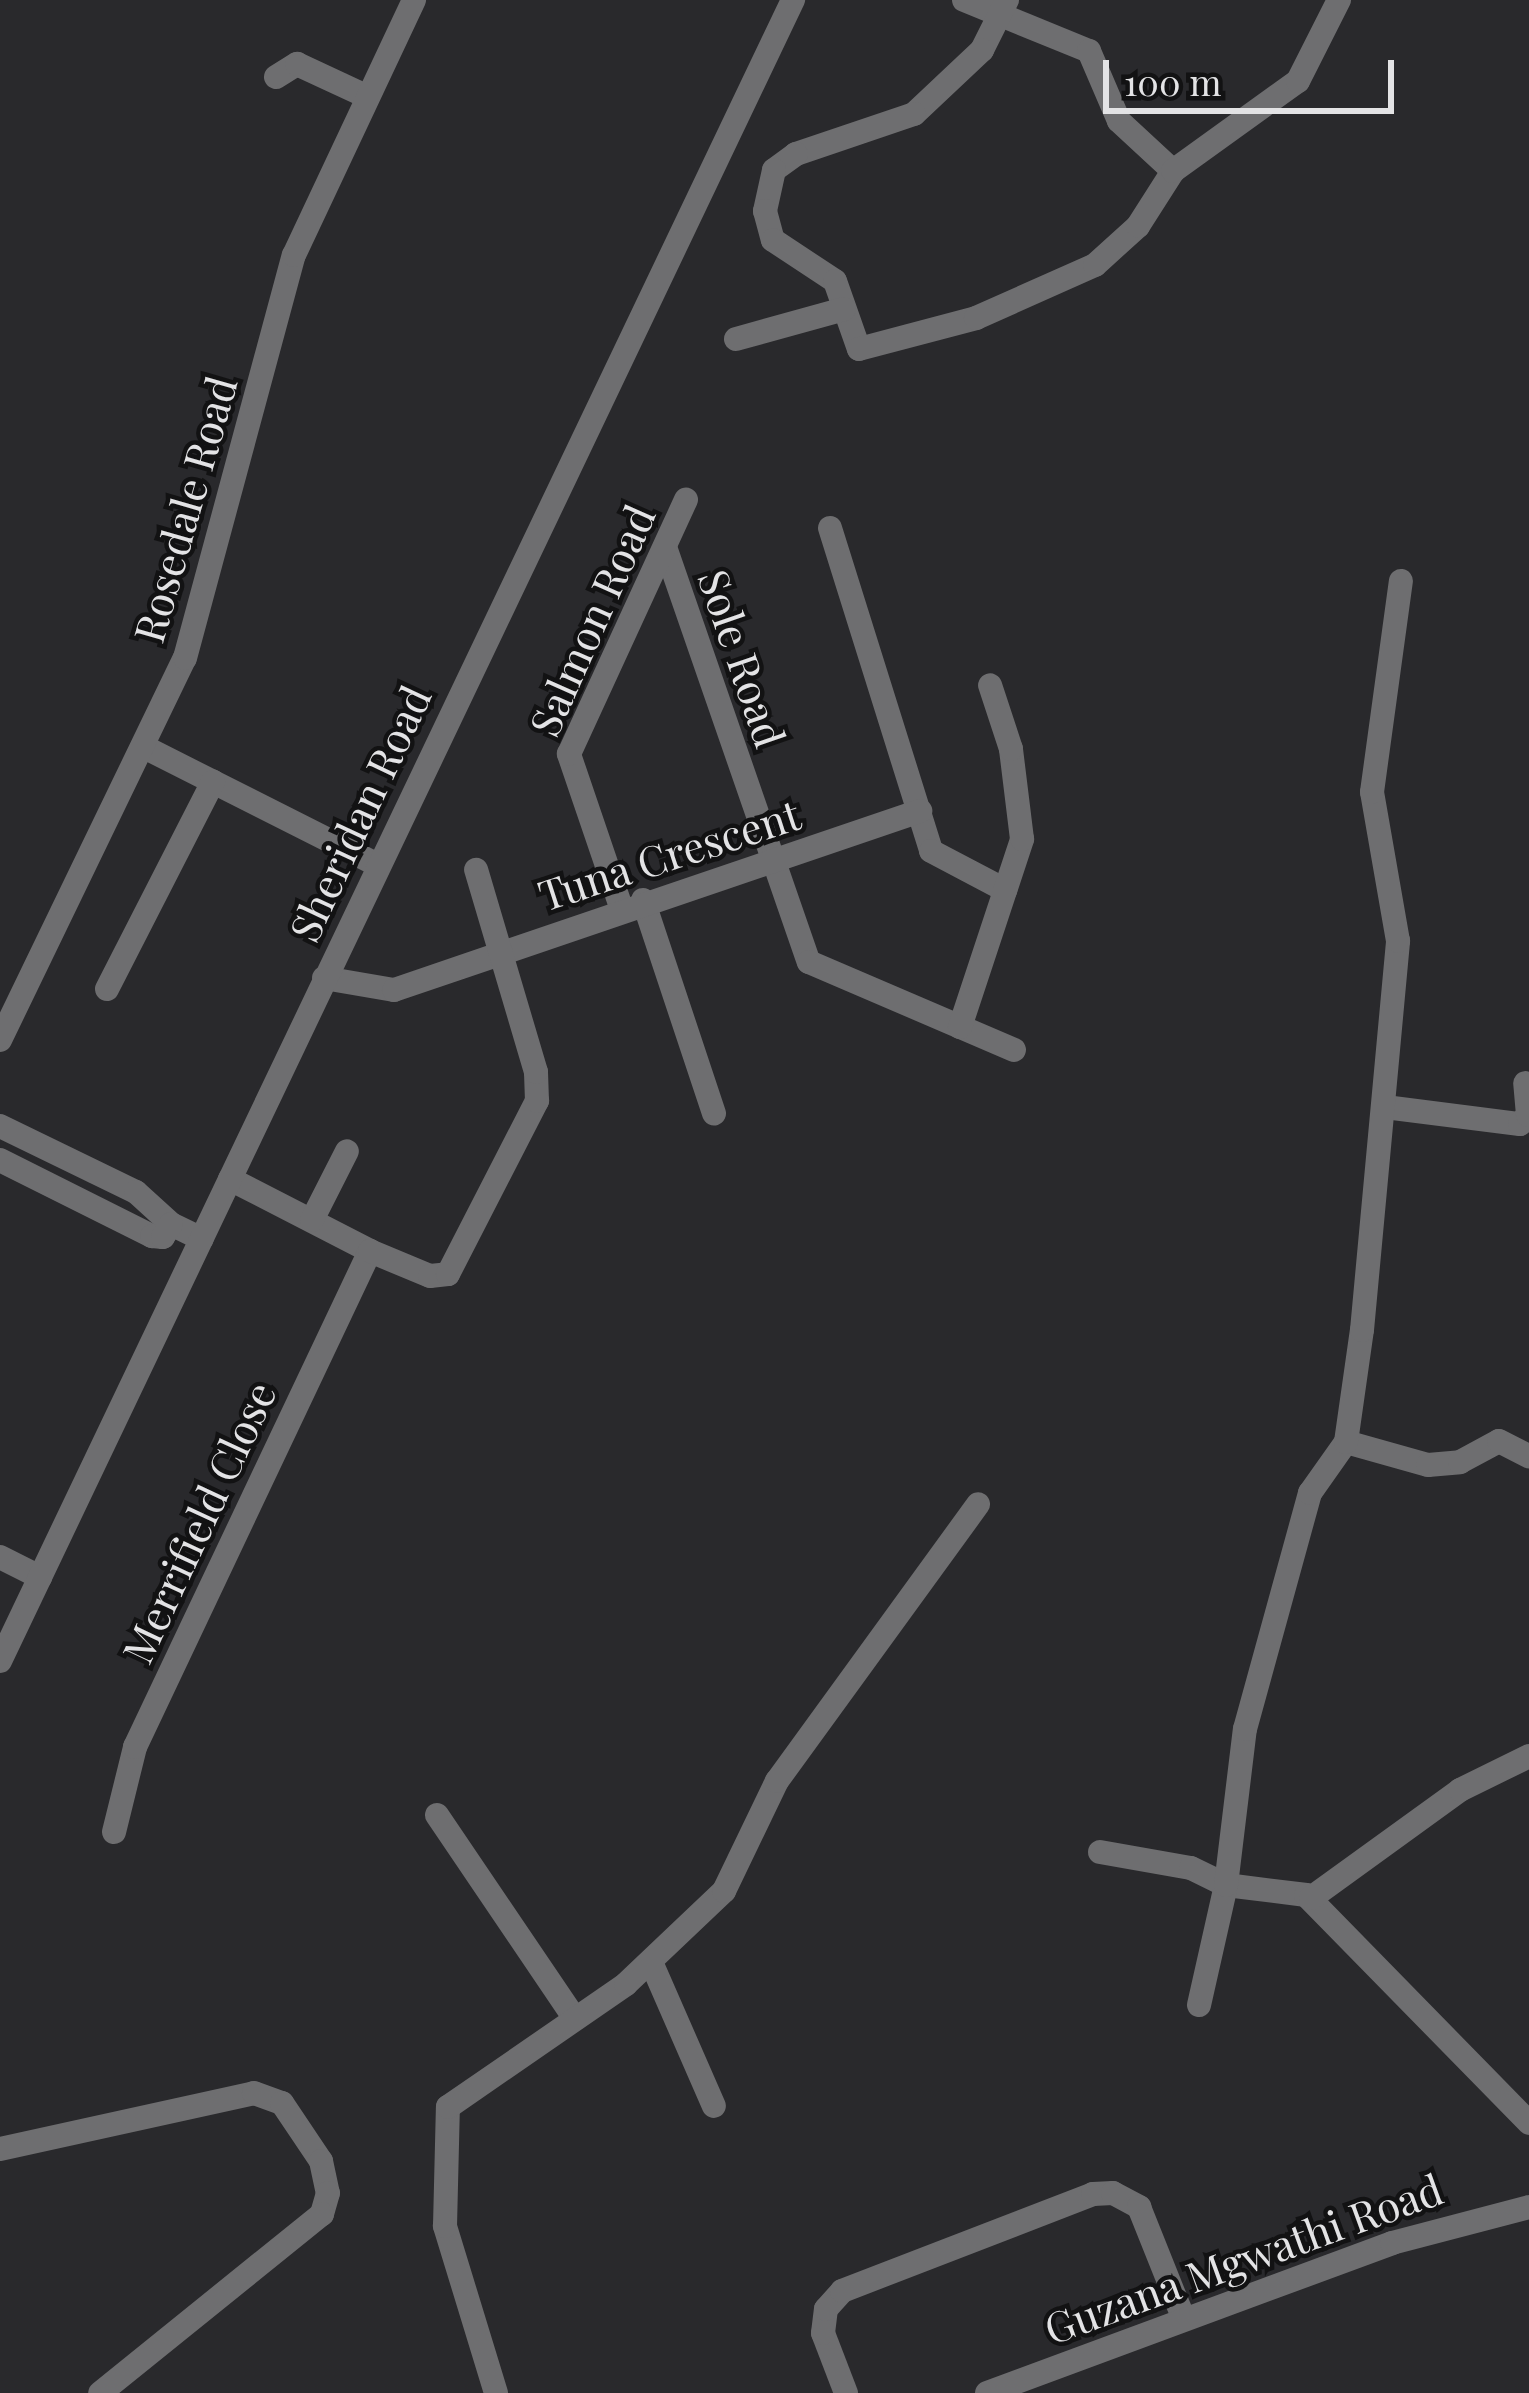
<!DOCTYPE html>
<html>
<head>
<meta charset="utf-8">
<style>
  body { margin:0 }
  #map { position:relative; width:1529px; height:2393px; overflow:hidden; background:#29292c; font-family:"Playfair Display",serif }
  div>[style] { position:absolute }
  .minor>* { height:24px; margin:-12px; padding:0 12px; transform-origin:12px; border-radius:12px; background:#6e6e70 }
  span { translate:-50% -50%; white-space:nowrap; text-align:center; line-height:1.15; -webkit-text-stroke:9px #121213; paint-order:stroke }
  .street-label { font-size:42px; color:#e3e3e5 }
  .scale { position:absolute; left:1103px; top:60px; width:291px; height:54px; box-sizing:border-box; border:6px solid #e3e3e5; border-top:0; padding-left:15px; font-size:36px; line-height:42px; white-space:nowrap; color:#e3e3e5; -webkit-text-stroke:9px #121213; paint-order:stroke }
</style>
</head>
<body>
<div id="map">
  <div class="minor">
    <i style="left:964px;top:0;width:135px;rotate:22.2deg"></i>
    <i style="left:1089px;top:51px;width:76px;rotate:66.8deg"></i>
    <i style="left:1119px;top:121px;width:74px;rotate:42.8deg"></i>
    <i style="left:1007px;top:0;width:56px;rotate:116.6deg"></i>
    <i style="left:982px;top:50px;width:93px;rotate:136.7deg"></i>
    <i style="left:914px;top:114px;width:125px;rotate:161.3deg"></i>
    <i style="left:796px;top:154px;width:27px;rotate:144deg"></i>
    <i style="left:774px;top:170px;width:42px;rotate:102.4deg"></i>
    <i style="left:765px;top:211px;width:30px;rotate:75deg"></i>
    <i style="left:773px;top:240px;width:74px;rotate:33.5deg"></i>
    <i style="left:835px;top:281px;width:72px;rotate:70.6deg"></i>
    <i style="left:859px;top:349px;width:121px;rotate:-14.8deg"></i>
    <i style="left:976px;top:318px;width:130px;rotate:-24deg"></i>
    <i style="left:1095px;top:265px;width:58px;rotate:-42.2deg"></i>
    <i style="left:1138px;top:226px;width:65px;rotate:-57.5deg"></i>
    <i style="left:1173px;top:171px;width:154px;rotate:-35.8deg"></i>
    <i style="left:1298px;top:81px;width:91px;rotate:-63.2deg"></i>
    <i style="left:276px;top:77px;width:25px;rotate:-32deg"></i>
    <i style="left:297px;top:64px;width:78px;rotate:24.9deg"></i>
    <i style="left:736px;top:339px;width:112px;rotate:-15.5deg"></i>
    <i style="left:830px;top:528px;width:338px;rotate:72.6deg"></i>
    <i style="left:931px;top:851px;width:84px;rotate:27.8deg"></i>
    <i style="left:665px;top:547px;width:439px;rotate:70.9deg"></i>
    <i style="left:809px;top:962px;width:223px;rotate:23.2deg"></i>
    <i style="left:146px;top:748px;width:258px;rotate:26.8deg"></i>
    <i style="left:643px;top:900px;width:225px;rotate:71.6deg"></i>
    <i style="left:621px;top:907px;width:162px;rotate:-108.8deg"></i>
    <i style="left:569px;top:754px;width:280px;rotate:-65.3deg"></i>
    <i style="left:324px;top:978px;width:71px;rotate:9.7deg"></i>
    <i style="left:394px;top:990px;width:556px;rotate:-18.79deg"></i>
    <i style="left:107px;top:989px;width:233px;rotate:-62.9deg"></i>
    <i style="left:960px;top:1027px;width:198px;rotate:-71.7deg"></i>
    <i style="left:1022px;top:839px;width:91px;rotate:-97deg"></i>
    <i style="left:1011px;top:749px;width:67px;rotate:-108.2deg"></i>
    <i style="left:0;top:1040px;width:424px;rotate:-64.2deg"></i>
    <i style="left:185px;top:658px;width:417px;rotate:-74.9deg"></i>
    <i style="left:294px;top:255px;width:282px;rotate:-64.8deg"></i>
    <i style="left:1385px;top:1107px;width:136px;rotate:7.2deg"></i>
    <i style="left:1520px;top:1124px;width:12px;rotate:-48deg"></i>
    <i style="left:1528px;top:1115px;width:32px;rotate:-95deg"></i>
    <i style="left:0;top:1126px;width:151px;rotate:25.9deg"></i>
    <i style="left:136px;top:1192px;width:47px;rotate:42.4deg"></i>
    <i style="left:171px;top:1224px;width:34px;rotate:26deg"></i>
    <i style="left:0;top:1160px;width:170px;rotate:26.6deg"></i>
    <i style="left:152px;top:1236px;width:11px;rotate:5deg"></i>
    <i style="left:163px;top:1237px;width:15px;rotate:-58deg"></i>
    <i style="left:230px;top:1179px;width:157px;rotate:27.2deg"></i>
    <i style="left:312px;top:1220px;width:77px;rotate:-63.1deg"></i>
    <i style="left:1346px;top:1442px;width:85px;rotate:15.7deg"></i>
    <i style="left:1428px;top:1465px;width:32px;rotate:-5deg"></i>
    <i style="left:1460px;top:1462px;width:44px;rotate:-28.3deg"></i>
    <i style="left:1499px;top:1441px;width:34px;rotate:27deg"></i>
    <i style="left:0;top:1557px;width:45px;rotate:26.6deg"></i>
    <i style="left:0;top:1661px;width:1841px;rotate:-64.48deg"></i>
    <i style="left:437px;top:1815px;width:246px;rotate:55.9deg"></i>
    <i style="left:114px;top:1832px;width:88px;rotate:-76.1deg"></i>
    <i style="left:135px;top:1747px;width:549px;rotate:-64.65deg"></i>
    <i style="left:370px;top:1251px;width:65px;rotate:22.6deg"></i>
    <i style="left:430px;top:1276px;width:18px;rotate:-6deg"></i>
    <i style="left:448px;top:1274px;width:195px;rotate:-62.8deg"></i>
    <i style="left:537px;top:1101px;width:29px;rotate:-92deg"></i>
    <i style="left:536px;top:1072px;width:211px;rotate:-106.5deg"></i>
    <i style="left:1100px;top:1852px;width:92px;rotate:10deg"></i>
    <i style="left:1191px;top:1868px;width:39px;rotate:26deg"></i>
    <i style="left:1226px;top:1885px;width:81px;rotate:7.1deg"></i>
    <i style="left:1306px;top:1895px;width:319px;rotate:45.6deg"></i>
    <i style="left:1311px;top:1898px;width:184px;rotate:-35.9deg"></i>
    <i style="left:1460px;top:1790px;width:77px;rotate:-26.2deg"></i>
    <i style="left:651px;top:1962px;width:157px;rotate:66.4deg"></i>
    <i style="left:1199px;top:2005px;width:123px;rotate:-77.3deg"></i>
    <i style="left:1226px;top:1885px;width:157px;rotate:-83.1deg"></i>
    <i style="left:1245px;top:1729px;width:245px;rotate:-74.6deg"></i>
    <i style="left:1310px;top:1493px;width:62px;rotate:-54.8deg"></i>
    <i style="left:1346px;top:1442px;width:113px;rotate:-81.9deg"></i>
    <i style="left:1362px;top:1330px;width:391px;rotate:-84.7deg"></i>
    <i style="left:1398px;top:941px;width:151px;rotate:-99.9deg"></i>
    <i style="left:1372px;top:792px;width:213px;rotate:-82.2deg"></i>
    <i style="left:0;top:2149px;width:260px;rotate:-12.4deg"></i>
    <i style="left:254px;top:2093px;width:30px;rotate:20deg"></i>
    <i style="left:282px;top:2103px;width:70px;rotate:56.1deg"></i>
    <i style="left:321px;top:2161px;width:33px;rotate:78deg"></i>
    <i style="left:328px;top:2193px;width:22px;rotate:106deg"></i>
    <i style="left:322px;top:2214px;width:285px;rotate:141.1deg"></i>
    <i style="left:496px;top:2393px;width:175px;rotate:-107deg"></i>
    <i style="left:445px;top:2226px;width:119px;rotate:-88.6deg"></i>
    <i style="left:448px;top:2107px;width:216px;rotate:-34.6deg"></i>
    <i style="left:626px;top:1984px;width:135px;rotate:-43.5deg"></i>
    <i style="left:724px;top:1891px;width:122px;rotate:-64.3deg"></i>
    <i style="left:777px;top:1781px;width:342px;rotate:-54deg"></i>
    <i style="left:846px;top:2393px;width:64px;rotate:-111deg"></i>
    <i style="left:823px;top:2333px;width:24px;rotate:-83deg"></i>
    <i style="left:826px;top:2309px;width:24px;rotate:-48deg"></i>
    <i style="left:842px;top:2291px;width:269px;rotate:-21.1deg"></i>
    <i style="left:1093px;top:2194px;width:20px;rotate:-3deg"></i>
    <i style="left:1113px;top:2193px;width:30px;rotate:28deg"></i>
    <i style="left:1139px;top:2207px;width:118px;rotate:68.2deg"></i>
    <i style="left:987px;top:2393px;width:432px;rotate:-20.3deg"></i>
    <i style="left:1392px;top:2243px;width:142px;rotate:-14.7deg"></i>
  </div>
  <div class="street-label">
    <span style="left:184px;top:509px;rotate:-74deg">Rosedale Road</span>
    <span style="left:591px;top:620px;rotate:-66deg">Salmon Road</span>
    <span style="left:743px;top:658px;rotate:71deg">Sole Road</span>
    <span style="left:359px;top:813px;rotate:-65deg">Sheridan Road</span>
    <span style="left:669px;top:854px;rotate:-18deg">Tuna Crescent</span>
    <span style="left:198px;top:1522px;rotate:-65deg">Merrifield Close</span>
    <span style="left:1243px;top:2258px;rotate:-20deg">Guzana Mgwathi Road</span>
  </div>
  <div class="scale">100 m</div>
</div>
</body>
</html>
